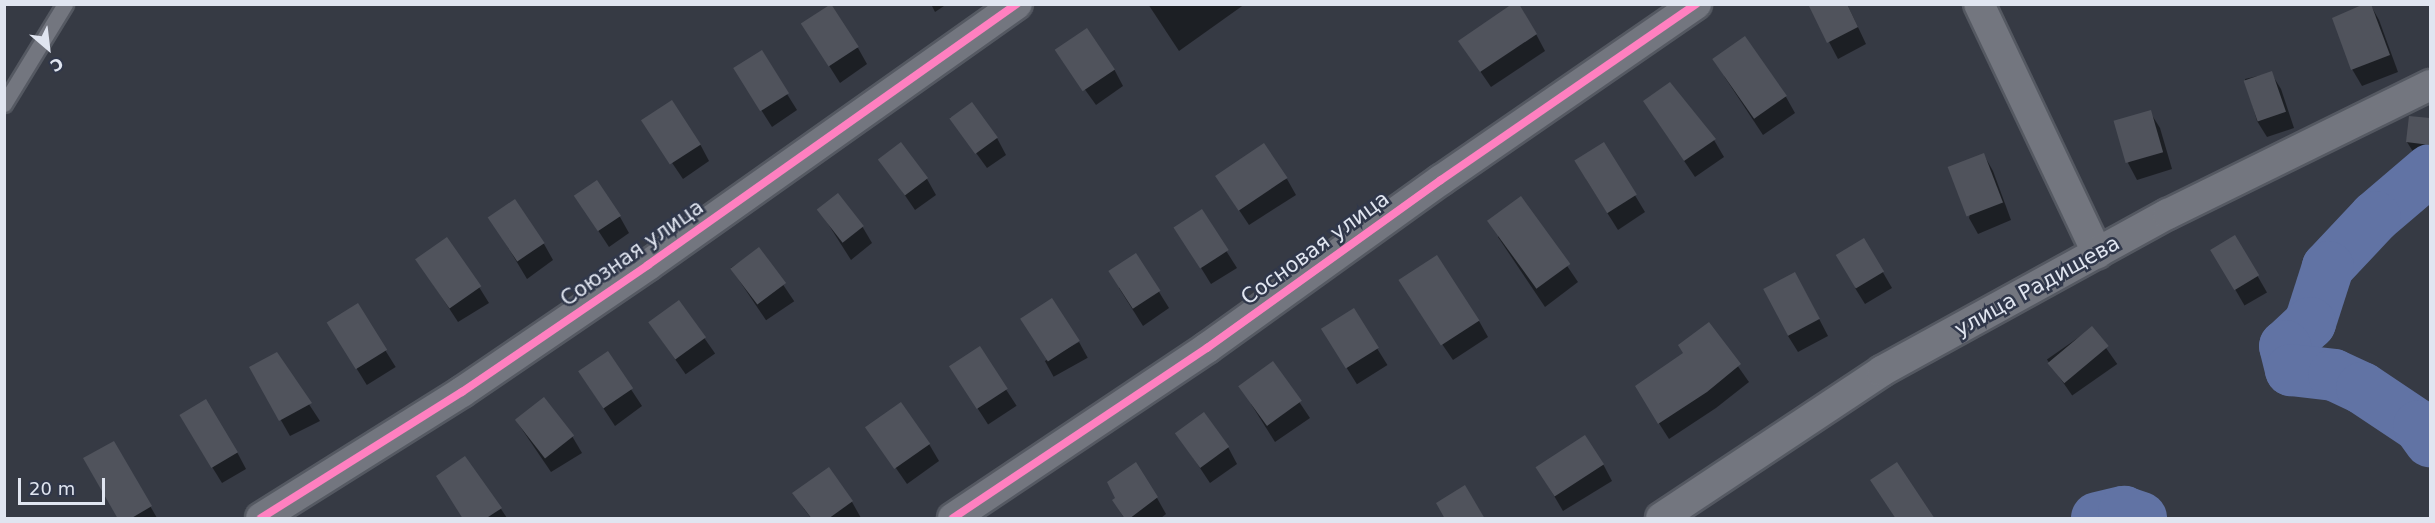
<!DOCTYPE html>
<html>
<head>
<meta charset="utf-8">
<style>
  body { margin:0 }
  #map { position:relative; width:2435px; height:523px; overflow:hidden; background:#363a44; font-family:"DejaVu Sans",sans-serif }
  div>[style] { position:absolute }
  .shadow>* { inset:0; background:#0007; transform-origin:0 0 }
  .river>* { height:52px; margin:-26px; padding:0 26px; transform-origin:26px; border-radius:26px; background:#6173a4 }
  .building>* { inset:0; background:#50535c; transform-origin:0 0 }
  .roads { filter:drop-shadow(2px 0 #555962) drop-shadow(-2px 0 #555962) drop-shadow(0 2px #555962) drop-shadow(0 -2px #555962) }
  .lane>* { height:15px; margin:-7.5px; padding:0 7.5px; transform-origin:7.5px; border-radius:7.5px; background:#73767f }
  .street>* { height:30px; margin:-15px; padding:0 15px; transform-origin:15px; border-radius:15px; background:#73767f }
  .cycleway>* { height:8px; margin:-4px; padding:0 4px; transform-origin:4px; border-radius:4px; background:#ff80c0 }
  span { translate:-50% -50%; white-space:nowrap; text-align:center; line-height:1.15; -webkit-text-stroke:5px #30374a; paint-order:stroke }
  .street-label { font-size:21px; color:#e0e5f0 }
  .frame { position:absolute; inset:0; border:6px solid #e0e5f0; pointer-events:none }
  .north { position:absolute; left:18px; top:18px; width:60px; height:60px; -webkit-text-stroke:4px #30374a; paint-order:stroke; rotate:152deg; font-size:16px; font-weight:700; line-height:24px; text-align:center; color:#e0e5f0 }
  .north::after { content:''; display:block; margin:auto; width:21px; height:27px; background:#e0e5f0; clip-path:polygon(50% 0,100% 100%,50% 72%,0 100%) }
  .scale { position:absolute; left:18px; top:478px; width:87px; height:27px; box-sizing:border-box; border:3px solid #e0e5f0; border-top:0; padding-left:8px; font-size:18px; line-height:21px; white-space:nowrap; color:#e0e5f0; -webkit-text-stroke:4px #30374a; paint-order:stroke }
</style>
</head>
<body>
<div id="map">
  <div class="shadow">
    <i style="clip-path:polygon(931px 4px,947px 4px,935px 12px)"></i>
    <i style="clip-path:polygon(1148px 4px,1245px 4px,1179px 51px)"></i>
    <i style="clip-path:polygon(1809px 4px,1847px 4px,1866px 44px,1838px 59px)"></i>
    <i style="clip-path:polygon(2370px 4px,2379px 20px,2398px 72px,2362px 86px,2352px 69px)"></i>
    <i style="clip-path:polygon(1536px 34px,1545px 51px,1491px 87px,1460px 42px)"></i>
    <i style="clip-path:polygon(814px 42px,858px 48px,867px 64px,840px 83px)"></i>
    <i style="clip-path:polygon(1058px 52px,1114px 69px,1123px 86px,1096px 105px)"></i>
    <i style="clip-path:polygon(2271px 73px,2281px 89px,2294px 128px,2267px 137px,2257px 121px,2245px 79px)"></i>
    <i style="clip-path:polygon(1724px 76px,1786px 97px,1795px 113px,1763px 135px)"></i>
    <i style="clip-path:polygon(1670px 84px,1714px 140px,1724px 157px,1695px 177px,1655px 118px)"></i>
    <i style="clip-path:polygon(746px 86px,787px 94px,797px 110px,772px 127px)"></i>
    <i style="clip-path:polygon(2150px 112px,2160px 128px,2172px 169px,2137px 180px,2128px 163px)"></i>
    <i style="clip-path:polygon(950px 117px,997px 138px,1006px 155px,987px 168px)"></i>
    <i style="clip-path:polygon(2410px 117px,2430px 120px,2430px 160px,2417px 158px,2407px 142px)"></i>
    <i style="clip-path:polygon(643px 120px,700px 144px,709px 161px,683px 179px)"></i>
    <i style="clip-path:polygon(1604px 144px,1645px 212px,1618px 230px,1586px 179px)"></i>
    <i style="clip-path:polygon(1984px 155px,1993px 171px,2011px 220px,1978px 234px,1969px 218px)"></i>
    <i style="clip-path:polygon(880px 159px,927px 179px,936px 195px,915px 210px)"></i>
    <i style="clip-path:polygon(1287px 179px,1296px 195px,1249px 225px,1227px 192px)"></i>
    <i style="clip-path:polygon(576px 197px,620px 217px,629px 233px,609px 247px)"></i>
    <i style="clip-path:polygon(1521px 198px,1578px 282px,1545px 307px,1498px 237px)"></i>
    <i style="clip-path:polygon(818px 208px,862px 226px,872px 243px,851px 260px)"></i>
    <i style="clip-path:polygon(1201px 211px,1237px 268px,1211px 284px,1185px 242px)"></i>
    <i style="clip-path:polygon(500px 234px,544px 244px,553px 260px,527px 279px)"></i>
    <i style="left:2235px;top:237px;width:64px;height:26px;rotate:60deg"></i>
    <i style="clip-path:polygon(1864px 240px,1892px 288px,1865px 304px,1855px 288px)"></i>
    <i style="left:759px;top:249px;width:63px;height:34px;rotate:56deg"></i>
    <i style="clip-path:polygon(1136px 255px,1169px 308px,1143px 326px,1119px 288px)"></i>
    <i style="clip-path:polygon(416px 258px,479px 287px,489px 303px,458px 322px)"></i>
    <i style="clip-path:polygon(1804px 290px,1828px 336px,1798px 352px,1788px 336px)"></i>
    <i style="clip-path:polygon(1409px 296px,1479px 321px,1488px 337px,1453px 360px)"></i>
    <i style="left:679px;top:302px;width:63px;height:36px;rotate:55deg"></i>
    <i style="left:357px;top:305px;width:73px;height:34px;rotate:58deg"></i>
    <i style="left:1353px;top:310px;width:65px;height:36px;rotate:58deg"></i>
    <i style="clip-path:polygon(1708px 324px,1749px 382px,1716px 408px,1669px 439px,1646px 403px)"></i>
    <i style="left:2092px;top:328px;width:44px;height:55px;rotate:55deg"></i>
    <i style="left:1079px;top:342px;width:18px;height:39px;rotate:61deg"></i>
    <i style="left:979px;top:348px;width:69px;height:34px;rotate:57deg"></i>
    <i style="clip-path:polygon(607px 353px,642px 406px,615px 426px,590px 388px)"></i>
    <i style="clip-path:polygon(276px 354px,320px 421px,290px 436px,251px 368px)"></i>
    <i style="clip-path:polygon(1273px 363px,1310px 418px,1275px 442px,1251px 404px)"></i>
    <i style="clip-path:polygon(515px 419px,572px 436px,582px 453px,551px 472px)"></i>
    <i style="clip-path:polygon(868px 428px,929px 444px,939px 461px,907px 484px)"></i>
    <i style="clip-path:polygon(1176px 432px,1228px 447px,1237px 464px,1210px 483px)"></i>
    <i style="clip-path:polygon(191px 433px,237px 452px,246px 469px,222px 483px)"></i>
    <i style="clip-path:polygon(114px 443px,157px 518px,120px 518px)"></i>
    <i style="clip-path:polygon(1603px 464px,1612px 481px,1563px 511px,1537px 467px)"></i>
    <i style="clip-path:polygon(829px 469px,852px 502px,861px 518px,811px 518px,804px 509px,794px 493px)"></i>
    <i style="clip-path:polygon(1157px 498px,1166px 514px,1161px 518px,1124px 518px,1114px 501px)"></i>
    <i style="clip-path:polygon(501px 509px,507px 518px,463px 518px)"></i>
  </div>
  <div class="river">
    <i style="left:2430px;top:170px;width:72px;rotate:139.5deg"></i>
    <i style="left:2375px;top:217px;width:69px;rotate:133.2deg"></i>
    <i style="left:2328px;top:267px;width:59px;rotate:107.8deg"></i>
    <i style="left:2310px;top:323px;width:34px;rotate:137deg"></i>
    <i style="left:2285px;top:346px;width:25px;rotate:76deg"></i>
    <i style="left:2291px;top:370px;width:43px;rotate:6.6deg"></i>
    <i style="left:2334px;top:375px;width:31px;rotate:25deg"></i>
    <i style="left:2362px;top:388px;width:69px;rotate:33.7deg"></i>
    <i style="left:2419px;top:426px;width:19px;rotate:54deg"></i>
    <i style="left:2097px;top:518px;width:28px;rotate:-13deg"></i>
    <i style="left:2124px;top:512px;width:18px;rotate:19deg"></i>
  </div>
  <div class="building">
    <i style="left:831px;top:4px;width:51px;height:36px;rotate:57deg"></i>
    <i style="clip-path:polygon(1512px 4px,1519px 4px,1537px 34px,1480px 72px,1458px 41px)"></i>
    <i style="clip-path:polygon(1808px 4px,1847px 4px,1858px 27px,1827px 43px)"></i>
    <i style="clip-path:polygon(2364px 4px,2371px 4px,2390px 55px,2351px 70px,2332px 18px)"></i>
    <i style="left:1087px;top:28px;width:50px;height:39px;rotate:56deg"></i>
    <i style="left:1745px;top:36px;width:73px;height:40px;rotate:55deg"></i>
    <i style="left:762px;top:50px;width:51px;height:34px;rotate:58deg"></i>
    <i style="left:2272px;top:71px;width:43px;height:30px;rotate:71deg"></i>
    <i style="clip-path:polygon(1670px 82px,1716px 139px,1684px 161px,1643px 101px)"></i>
    <i style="left:672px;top:100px;width:53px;height:37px;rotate:57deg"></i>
    <i style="left:972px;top:102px;width:44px;height:28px;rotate:54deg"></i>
    <i style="left:2151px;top:110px;width:44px;height:39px;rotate:74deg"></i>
    <i style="clip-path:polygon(2409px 116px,2430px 118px,2430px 145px,2406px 142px)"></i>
    <i style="left:901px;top:142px;width:45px;height:29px;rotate:53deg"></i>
    <i style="left:1604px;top:142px;width:62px;height:35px;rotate:58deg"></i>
    <i style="left:1264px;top:143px;width:42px;height:59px;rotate:56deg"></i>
    <i style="left:1984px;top:153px;width:53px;height:39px;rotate:69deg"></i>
    <i style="left:597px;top:180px;width:43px;height:28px;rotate:56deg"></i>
    <i style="left:838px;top:193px;width:42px;height:27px;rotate:52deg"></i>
    <i style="left:1521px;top:196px;width:84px;height:42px;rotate:54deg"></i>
    <i style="left:515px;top:199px;width:53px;height:33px;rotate:56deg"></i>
    <i style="left:1202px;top:209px;width:49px;height:34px;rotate:57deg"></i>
    <i style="left:2235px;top:235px;width:47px;height:29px;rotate:59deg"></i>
    <i style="left:447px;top:237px;width:60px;height:39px;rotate:55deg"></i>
    <i style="left:1864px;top:238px;width:39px;height:33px;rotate:59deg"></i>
    <i style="left:759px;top:247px;width:45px;height:36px;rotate:53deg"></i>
    <i style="left:1136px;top:253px;width:45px;height:33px;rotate:57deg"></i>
    <i style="left:1437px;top:255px;width:78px;height:46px;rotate:57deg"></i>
    <i style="left:1795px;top:272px;width:53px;height:36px;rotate:62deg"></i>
    <i style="left:1052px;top:298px;width:51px;height:38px;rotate:57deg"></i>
    <i style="left:679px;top:300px;width:46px;height:38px;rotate:54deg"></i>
    <i style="left:358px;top:303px;width:55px;height:37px;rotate:58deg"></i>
    <i style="left:1354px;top:308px;width:47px;height:39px;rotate:58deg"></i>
    <i style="clip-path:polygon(1709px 322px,1741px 364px,1707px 392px,1658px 424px,1635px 386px,1683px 353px,1678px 345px)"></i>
    <i style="left:2092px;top:326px;width:26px;height:58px;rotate:50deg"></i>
    <i style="left:980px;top:346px;width:51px;height:37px;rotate:57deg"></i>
    <i style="left:608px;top:351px;width:45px;height:36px;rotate:56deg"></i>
    <i style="clip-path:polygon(277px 352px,312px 403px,279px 421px,249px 367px)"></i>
    <i style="left:1273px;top:361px;width:49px;height:43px;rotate:54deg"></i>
    <i style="left:544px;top:397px;width:49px;height:37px;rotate:52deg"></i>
    <i style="left:206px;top:399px;width:62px;height:31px;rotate:59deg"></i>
    <i style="left:901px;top:402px;width:51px;height:44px;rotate:55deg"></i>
    <i style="left:1204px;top:412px;width:43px;height:36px;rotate:54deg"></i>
    <i style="left:1585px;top:435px;width:35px;height:59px;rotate:57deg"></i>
    <i style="clip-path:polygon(114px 441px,152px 506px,130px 519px,118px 519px,83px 458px)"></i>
    <i style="clip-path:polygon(465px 456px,502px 508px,485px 519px,463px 519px,436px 476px)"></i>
    <i style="clip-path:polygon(1136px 462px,1158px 497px,1129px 519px,1125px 519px,1112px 500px,1115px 498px,1107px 482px)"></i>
    <i style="clip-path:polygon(1897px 462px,1935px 519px,1896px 519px,1870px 480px)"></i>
    <i style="clip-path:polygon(829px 467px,853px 501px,828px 519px,812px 519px,792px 493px)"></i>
    <i style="clip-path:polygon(1465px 485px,1485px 519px,1445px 519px,1436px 503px)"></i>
  </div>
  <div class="roads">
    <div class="lane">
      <i style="left:4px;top:104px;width:117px;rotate:-58.6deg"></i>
    </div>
    <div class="street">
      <i style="left:1979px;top:4px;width:276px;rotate:64.6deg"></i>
      <i style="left:261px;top:518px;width:237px;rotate:-32.1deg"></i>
      <i style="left:462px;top:392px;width:225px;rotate:-34.3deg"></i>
      <i style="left:648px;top:265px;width:452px;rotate:-35.3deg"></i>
      <i style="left:953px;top:518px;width:306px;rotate:-33.8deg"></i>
      <i style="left:1207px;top:348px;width:288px;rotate:-35.7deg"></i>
      <i style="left:1441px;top:180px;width:310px;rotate:-34.6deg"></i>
      <i style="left:1661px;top:518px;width:265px;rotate:-33.6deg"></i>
      <i style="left:1882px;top:371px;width:326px;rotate:-28.8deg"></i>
      <i style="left:2168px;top:214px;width:292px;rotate:-26.2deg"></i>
    </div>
  </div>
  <div class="cycleway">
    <i style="left:261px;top:518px;width:237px;rotate:-32.1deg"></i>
    <i style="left:462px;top:392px;width:225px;rotate:-34.3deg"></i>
    <i style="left:648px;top:265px;width:452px;rotate:-35.3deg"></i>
    <i style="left:953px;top:518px;width:306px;rotate:-33.8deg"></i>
    <i style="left:1207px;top:348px;width:288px;rotate:-35.7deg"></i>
    <i style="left:1441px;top:180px;width:310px;rotate:-34.6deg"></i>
  </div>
  <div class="street-label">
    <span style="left:1315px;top:248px;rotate:-36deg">Сосновая улица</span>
    <span style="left:632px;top:253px;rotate:-35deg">Союзная улица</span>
    <span style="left:2037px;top:286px;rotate:-29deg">улица Радищева</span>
  </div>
  <div class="frame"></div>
  <div class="north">С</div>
  <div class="scale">20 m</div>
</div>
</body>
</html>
